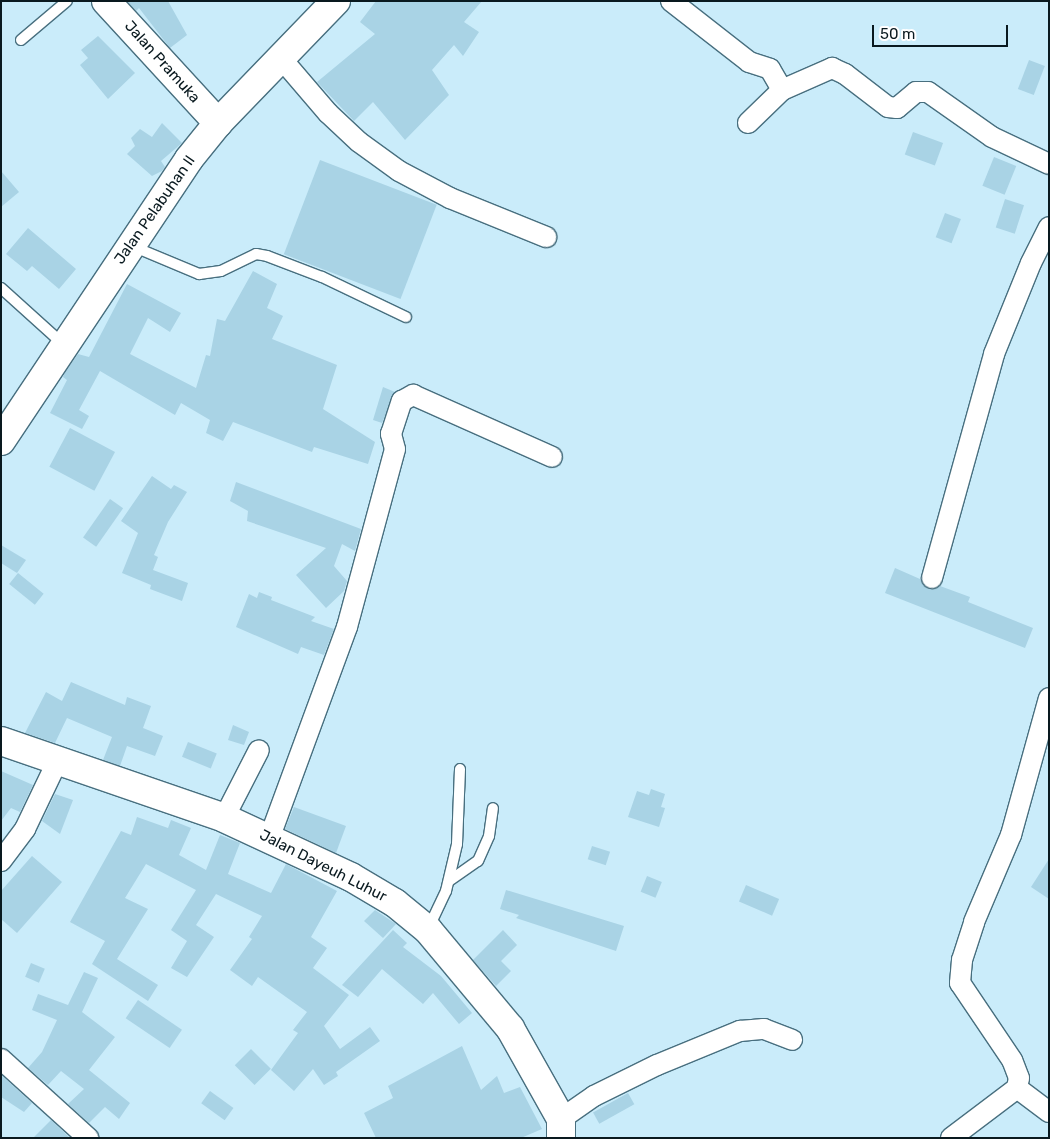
<!DOCTYPE html>
<html>
<head>
<meta charset="utf-8">
<style>
  body { margin:0 }
  #map { position:relative; width:1050px; height:1139px; overflow:hidden; background:#caecfa; font-family:Rubik,sans-serif }
  div>[style] { position:absolute }
  .building>* { inset:0; background:#a9d3e5; transform-origin:0 0 }
  .roads { filter:drop-shadow(1px 0 #486f7f) drop-shadow(-1px 0 #486f7f) drop-shadow(0 1px #486f7f) drop-shadow(0 -1px #486f7f) }
  .lane>* { height:10px; margin:-5px; padding:0 5px; transform-origin:5px; border-radius:5px; background:#fff }
  .street>* { height:20px; margin:-10px; padding:0 10px; transform-origin:10px; border-radius:10px; background:#fff }
  .secondary>* { height:28px; margin:-14px; padding:0 14px; transform-origin:14px; border-radius:14px; background:#fff }
  span { translate:-50% -50%; white-space:nowrap; text-align:center; line-height:1.15; -webkit-text-stroke:4px #fff; paint-order:stroke }
  .street-label { font-size:15px; color:#09191f }
  .frame { position:absolute; inset:0; border:2px solid #09191f; pointer-events:none }
  .scale { position:absolute; left:872px; top:25px; width:136px; height:22px; box-sizing:border-box; border:2px solid #09191f; border-top:0; padding-left:6px; font-size:15px; line-height:18px; white-space:nowrap; color:#09191f; -webkit-text-stroke:4px #fff; paint-order:stroke }
</style>
</head>
<body>
<div id="map">
  <div class="building">
    <i style="clip-path:polygon(127px 1px,168px 1px,187px 35px,170px 48px,139px 8px,136px 11px)"></i>
    <i style="clip-path:polygon(376px 1px,482px 1px,464px 22px,479px 32px,463px 56px,454px 45px,432px 70px,449px 95px,405px 140px,373px 102px,354px 121px,317px 82px,375px 34px,360px 22px)"></i>
    <i style="clip-path:polygon(98px 36px,135px 73px,108px 99px,80px 65px,88px 58px,81px 50px)"></i>
    <i style="left:1029px;top:60px;width:17px;height:31px;rotate:21deg"></i>
    <i style="clip-path:polygon(162px 123px,182px 143px,161px 161px,165px 167px,162px 171px,152px 176px,127px 154px,135px 146px,131px 138px,140px 129px,152px 137px)"></i>
    <i style="left:913px;top:132px;width:32px;height:24px;rotate:20deg"></i>
    <i style="left:994px;top:157px;width:24px;height:31px;rotate:22deg"></i>
    <i style="left:320px;top:160px;width:125px;height:101px;rotate:21deg"></i>
    <i style="clip-path:polygon(1px 171px,19px 192px,1px 207px)"></i>
    <i style="left:1005px;top:199px;width:20px;height:30px;rotate:18deg"></i>
    <i style="left:945px;top:213px;width:17px;height:26px;rotate:21deg"></i>
    <i style="clip-path:polygon(28px 228px,76px 269px,59px 289px,32px 266px,27px 271px,6px 254px)"></i>
    <i style="clip-path:polygon(253px 271px,277px 284px,267px 308px,283px 316px,272px 339px,337px 365px,323px 409px,375px 442px,368px 464px,314px 447px,312px 452px,233px 422px,223px 441px,206px 433px,210px 420px,181px 403px,175px 415px,100px 371px,79px 410px,89px 416px,82px 429px,50px 413px,67px 380px,63px 377px,65px 372px,78px 354px,89px 357px,127px 284px,181px 313px,170px 332px,148px 318px,130px 354px,196px 388px,206px 355px,210px 356px,217px 319px,225px 321px)"></i>
    <i style="clip-path:polygon(383px 387px,395px 392px,382px 423px,373px 420px)"></i>
    <i style="left:70px;top:428px;width:51px;height:44px;rotate:28deg"></i>
    <i style="clip-path:polygon(152px 476px,171px 489px,174px 485px,187px 492px,168px 522px,154px 555px,158px 557px,153px 570px,188px 583px,182px 601px,150px 589px,151px 585px,122px 573px,138px 533px,121px 521px)"></i>
    <i style="clip-path:polygon(236px 482px,361px 529px,355px 551px,342px 544px,334px 566px,347px 581px,344px 591px,326px 608px,296px 575px,326px 548px,247px 521px,248px 511px,230px 501px)"></i>
    <i style="left:110px;top:499px;width:16px;height:47px;rotate:35deg"></i>
    <i style="clip-path:polygon(1px 545px,26px 560px,17px 573px,1px 563px)"></i>
    <i style="clip-path:polygon(895px 568px,920px 579px,928px 589px,940px 586px,970px 597px,968px 602px,1033px 628px,1025px 648px,885px 593px)"></i>
    <i style="left:18px;top:573px;width:33px;height:14px;rotate:39deg"></i>
    <i style="clip-path:polygon(259px 592px,272px 597px,271px 600px,315px 617px,311px 621px,334px 629px,324px 655px,301px 647px,298px 654px,236px 627px,249px 594px,257px 598px)"></i>
    <i style="clip-path:polygon(71px 682px,125px 705px,127px 697px,151px 706px,143px 728px,163px 736px,155px 756px,127px 746px,120px 766px,103px 760px,112px 737px,67px 718px,55px 743px,25px 733px,46px 692px,62px 701px)"></i>
    <i style="clip-path:polygon(233px 725px,249px 732px,244px 745px,228px 740px)"></i>
    <i style="left:188px;top:742px;width:31px;height:16px;rotate:22deg"></i>
    <i style="clip-path:polygon(1px 771px,33px 785px,20px 812px,11px 808px,1px 821px)"></i>
    <i style="clip-path:polygon(651px 789px,665px 794px,661px 807px,665px 808px,659px 827px,628px 817px,637px 791px,649px 795px)"></i>
    <i style="clip-path:polygon(55px 794px,73px 800px,60px 834px,42px 821px)"></i>
    <i style="clip-path:polygon(294px 807px,346px 826px,336px 853px,285px 829px)"></i>
    <i style="clip-path:polygon(137px 817px,168px 828px,171px 820px,191px 828px,179px 855px,206px 870px,220px 835px,240px 843px,228px 874px,271px 893px,286px 864px,337px 891px,311px 937px,327px 948px,313px 968px,349px 995px,324px 1026px,340px 1049px,370px 1027px,380px 1041px,336px 1072px,338px 1076px,324px 1085px,313px 1069px,294px 1091px,271px 1070px,298px 1033px,293px 1030px,307px 1012px,258px 977px,252px 986px,230px 970px,252px 939px,249px 937px,262px 916px,216px 894px,196px 925px,214px 937px,187px 977px,171px 968px,187px 941px,171px 930px,196px 890px,146px 864px,125px 898px,148px 909px,117px 959px,158px 985px,148px 1001px,92px 964px,105px 941px,70px 922px,121px 831px,131px 835px)"></i>
    <i style="left:592px;top:846px;width:19px;height:14px;rotate:18deg"></i>
    <i style="clip-path:polygon(32px 856px,62px 882px,17px 933px,1px 919px,1px 891px)"></i>
    <i style="clip-path:polygon(1049px 859px,1049px 899px,1031px 887px)"></i>
    <i style="left:647px;top:876px;width:16px;height:17px;rotate:22deg"></i>
    <i style="left:746px;top:885px;width:36px;height:18px;rotate:23deg"></i>
    <i style="clip-path:polygon(506px 890px,624px 926px,616px 951px,516px 918px,519px 915px,500px 909px)"></i>
    <i style="clip-path:polygon(375px 910px,396px 924px,383px 938px,364px 921px)"></i>
    <i style="clip-path:polygon(393px 930px,407px 943px,403px 947px,441px 976px,472px 1013px,459px 1024px,433px 993px,423px 1004px,382px 969px,358px 997px,342px 985px)"></i>
    <i style="clip-path:polygon(503px 930px,517px 945px,501px 961px,511px 971px,496px 986px,473px 960px)"></i>
    <i style="left:31px;top:963px;width:15px;height:15px;rotate:23deg"></i>
    <i style="clip-path:polygon(84px 972px,98px 978px,82px 1012px,115px 1037px,89px 1070px,130px 1103px,119px 1119px,105px 1107px,89px 1123px,68px 1104px,84px 1089px,61px 1071px,48px 1085px,28px 1068px,42px 1052px,57px 1020px,32px 1010px,38px 994px,68px 1005px)"></i>
    <i style="left:138px;top:1000px;width:53px;height:22px;rotate:34deg"></i>
    <i style="clip-path:polygon(462px 1046px,481px 1090px,497px 1076px,504px 1093px,520px 1087px,542px 1129px,521px 1138px,376px 1138px,364px 1113px,393px 1098px,388px 1086px)"></i>
    <i style="left:251px;top:1049px;width:28px;height:23px;rotate:45deg"></i>
    <i style="clip-path:polygon(1px 1075px,32px 1103px,24px 1112px,1px 1097px)"></i>
    <i style="left:210px;top:1091px;width:29px;height:15px;rotate:36deg"></i>
    <i style="left:628px;top:1093px;width:13px;height:40px;rotate:61deg"></i>
    <i style="clip-path:polygon(51px 1120px,70px 1138px,33px 1138px)"></i>
  </div>
  <div class="roads">
    <div class="lane">
      <i style="left:21px;top:40px;width:60px;rotate:-40.3deg"></i>
      <i style="left:132px;top:246px;width:73px;rotate:22.7deg"></i>
      <i style="left:199px;top:274px;width:22px;rotate:-8deg"></i>
      <i style="left:221px;top:271px;width:39px;rotate:-26deg"></i>
      <i style="left:256px;top:254px;width:11px;rotate:10deg"></i>
      <i style="left:267px;top:256px;width:59px;rotate:20.9deg"></i>
      <i style="left:322px;top:277px;width:93px;rotate:25.5deg"></i>
      <i style="left:1px;top:288px;width:84px;rotate:42.1deg"></i>
      <i style="left:449px;top:881px;width:35px;rotate:-35deg"></i>
      <i style="left:478px;top:861px;width:27px;rotate:-66deg"></i>
      <i style="left:489px;top:836px;width:28px;rotate:-82deg"></i>
      <i style="left:428px;top:929px;width:42px;rotate:-64.7deg"></i>
      <i style="left:446px;top:891px;width:48px;rotate:-76.8deg"></i>
      <i style="left:457px;top:844px;width:75px;rotate:-87.7deg"></i>
    </div>
    <div class="street">
      <i style="left:671px;top:1px;width:99px;rotate:38deg"></i>
      <i style="left:749px;top:62px;width:22px;rotate:18deg"></i>
      <i style="left:770px;top:69px;width:24px;rotate:60deg"></i>
      <i style="left:280px;top:57px;width:74px;rotate:49.4deg"></i>
      <i style="left:328px;top:113px;width:42px;rotate:43.1deg"></i>
      <i style="left:359px;top:142px;width:49px;rotate:35.9deg"></i>
      <i style="left:399px;top:171px;width:58px;rotate:27.9deg"></i>
      <i style="left:450px;top:198px;width:104px;rotate:22.1deg"></i>
      <i style="left:748px;top:123px;width:47px;rotate:-44.1deg"></i>
      <i style="left:782px;top:90px;width:55px;rotate:-23.7deg"></i>
      <i style="left:832px;top:68px;width:14px;rotate:25deg"></i>
      <i style="left:845px;top:74px;width:54px;rotate:37.5deg"></i>
      <i style="left:888px;top:107px;width:9px;rotate:6deg"></i>
      <i style="left:897px;top:108px;width:25px;rotate:-40deg"></i>
      <i style="left:916px;top:92px;width:12px"></i>
      <i style="left:928px;top:92px;width:78px;rotate:35.1deg"></i>
      <i style="left:992px;top:137px;width:63px;rotate:25.3deg"></i>
      <i style="left:932px;top:578px;width:232px;rotate:-74.5deg"></i>
      <i style="left:994px;top:354px;width:98px;rotate:-67.9deg"></i>
      <i style="left:1031px;top:263px;width:40px;rotate:-63.4deg"></i>
      <i style="left:224px;top:818px;width:76px;rotate:-62.8deg"></i>
      <i style="left:269px;top:839px;width:226px;rotate:-69.8deg"></i>
      <i style="left:347px;top:627px;width:184px;rotate:-74.9deg"></i>
      <i style="left:395px;top:449px;width:16px;rotate:-105deg"></i>
      <i style="left:391px;top:434px;width:35px;rotate:-72deg"></i>
      <i style="left:402px;top:401px;width:13px;rotate:-29deg"></i>
      <i style="left:413px;top:395px;width:152px;rotate:24deg"></i>
      <i style="left:1px;top:861px;width:40px;rotate:-53deg"></i>
      <i style="left:25px;top:829px;width:74px;rotate:-64.5deg"></i>
      <i style="left:1px;top:1059px;width:118px;rotate:42.2deg"></i>
      <i style="left:1017px;top:1088px;width:40px;rotate:37deg"></i>
      <i style="left:561px;top:1119px;width:40px;rotate:-34.9deg"></i>
      <i style="left:594px;top:1096px;width:70px;rotate:-26.2deg"></i>
      <i style="left:657px;top:1065px;width:90px;rotate:-22.3deg"></i>
      <i style="left:740px;top:1031px;width:24px;rotate:-5deg"></i>
      <i style="left:764px;top:1029px;width:30px;rotate:21deg"></i>
      <i style="left:951px;top:1138px;width:83px;rotate:-37.1deg"></i>
      <i style="left:1017px;top:1088px;width:10px;rotate:-79deg"></i>
      <i style="left:1019px;top:1078px;width:19px;rotate:-111deg"></i>
      <i style="left:1012px;top:1060px;width:93px;rotate:-124deg"></i>
      <i style="left:960px;top:983px;width:23px;rotate:-85deg"></i>
      <i style="left:962px;top:960px;width:40px;rotate:-72deg"></i>
      <i style="left:974px;top:922px;width:95px;rotate:-67deg"></i>
      <i style="left:1011px;top:835px;width:142px;rotate:-74.5deg"></i>
    </div>
    <div class="secondary">
      <i style="left:106px;top:1px;width:166px;rotate:47.4deg"></i>
      <i style="left:1px;top:441px;width:339px;rotate:-56.3deg"></i>
      <i style="left:189px;top:159px;width:46px;rotate:-51.1deg"></i>
      <i style="left:218px;top:123px;width:170px;rotate:-46deg"></i>
      <i style="left:1px;top:741px;width:236px;rotate:19deg"></i>
      <i style="left:224px;top:818px;width:140px;rotate:24.9deg"></i>
      <i style="left:351px;top:877px;width:51px;rotate:30.6deg"></i>
      <i style="left:395px;top:903px;width:43px;rotate:39.3deg"></i>
      <i style="left:428px;top:930px;width:128px;rotate:50.1deg"></i>
      <i style="left:510px;top:1028px;width:104px;rotate:60.7deg"></i>
      <i style="left:561px;top:1119px;width:19px;rotate:90deg"></i>
    </div>
  </div>
  <div class="street-label">
    <span style="left:162px;top:62px;rotate:48deg">Jalan Pramuka</span>
    <span style="left:155px;top:210px;rotate:-55deg">Jalan Pelabuhan II</span>
    <span style="left:323px;top:866px;rotate:27deg">Jalan Dayeuh Luhur</span>
  </div>
  <div class="frame"></div>
  <div class="scale">50 m</div>
</div>
</body>
</html>
